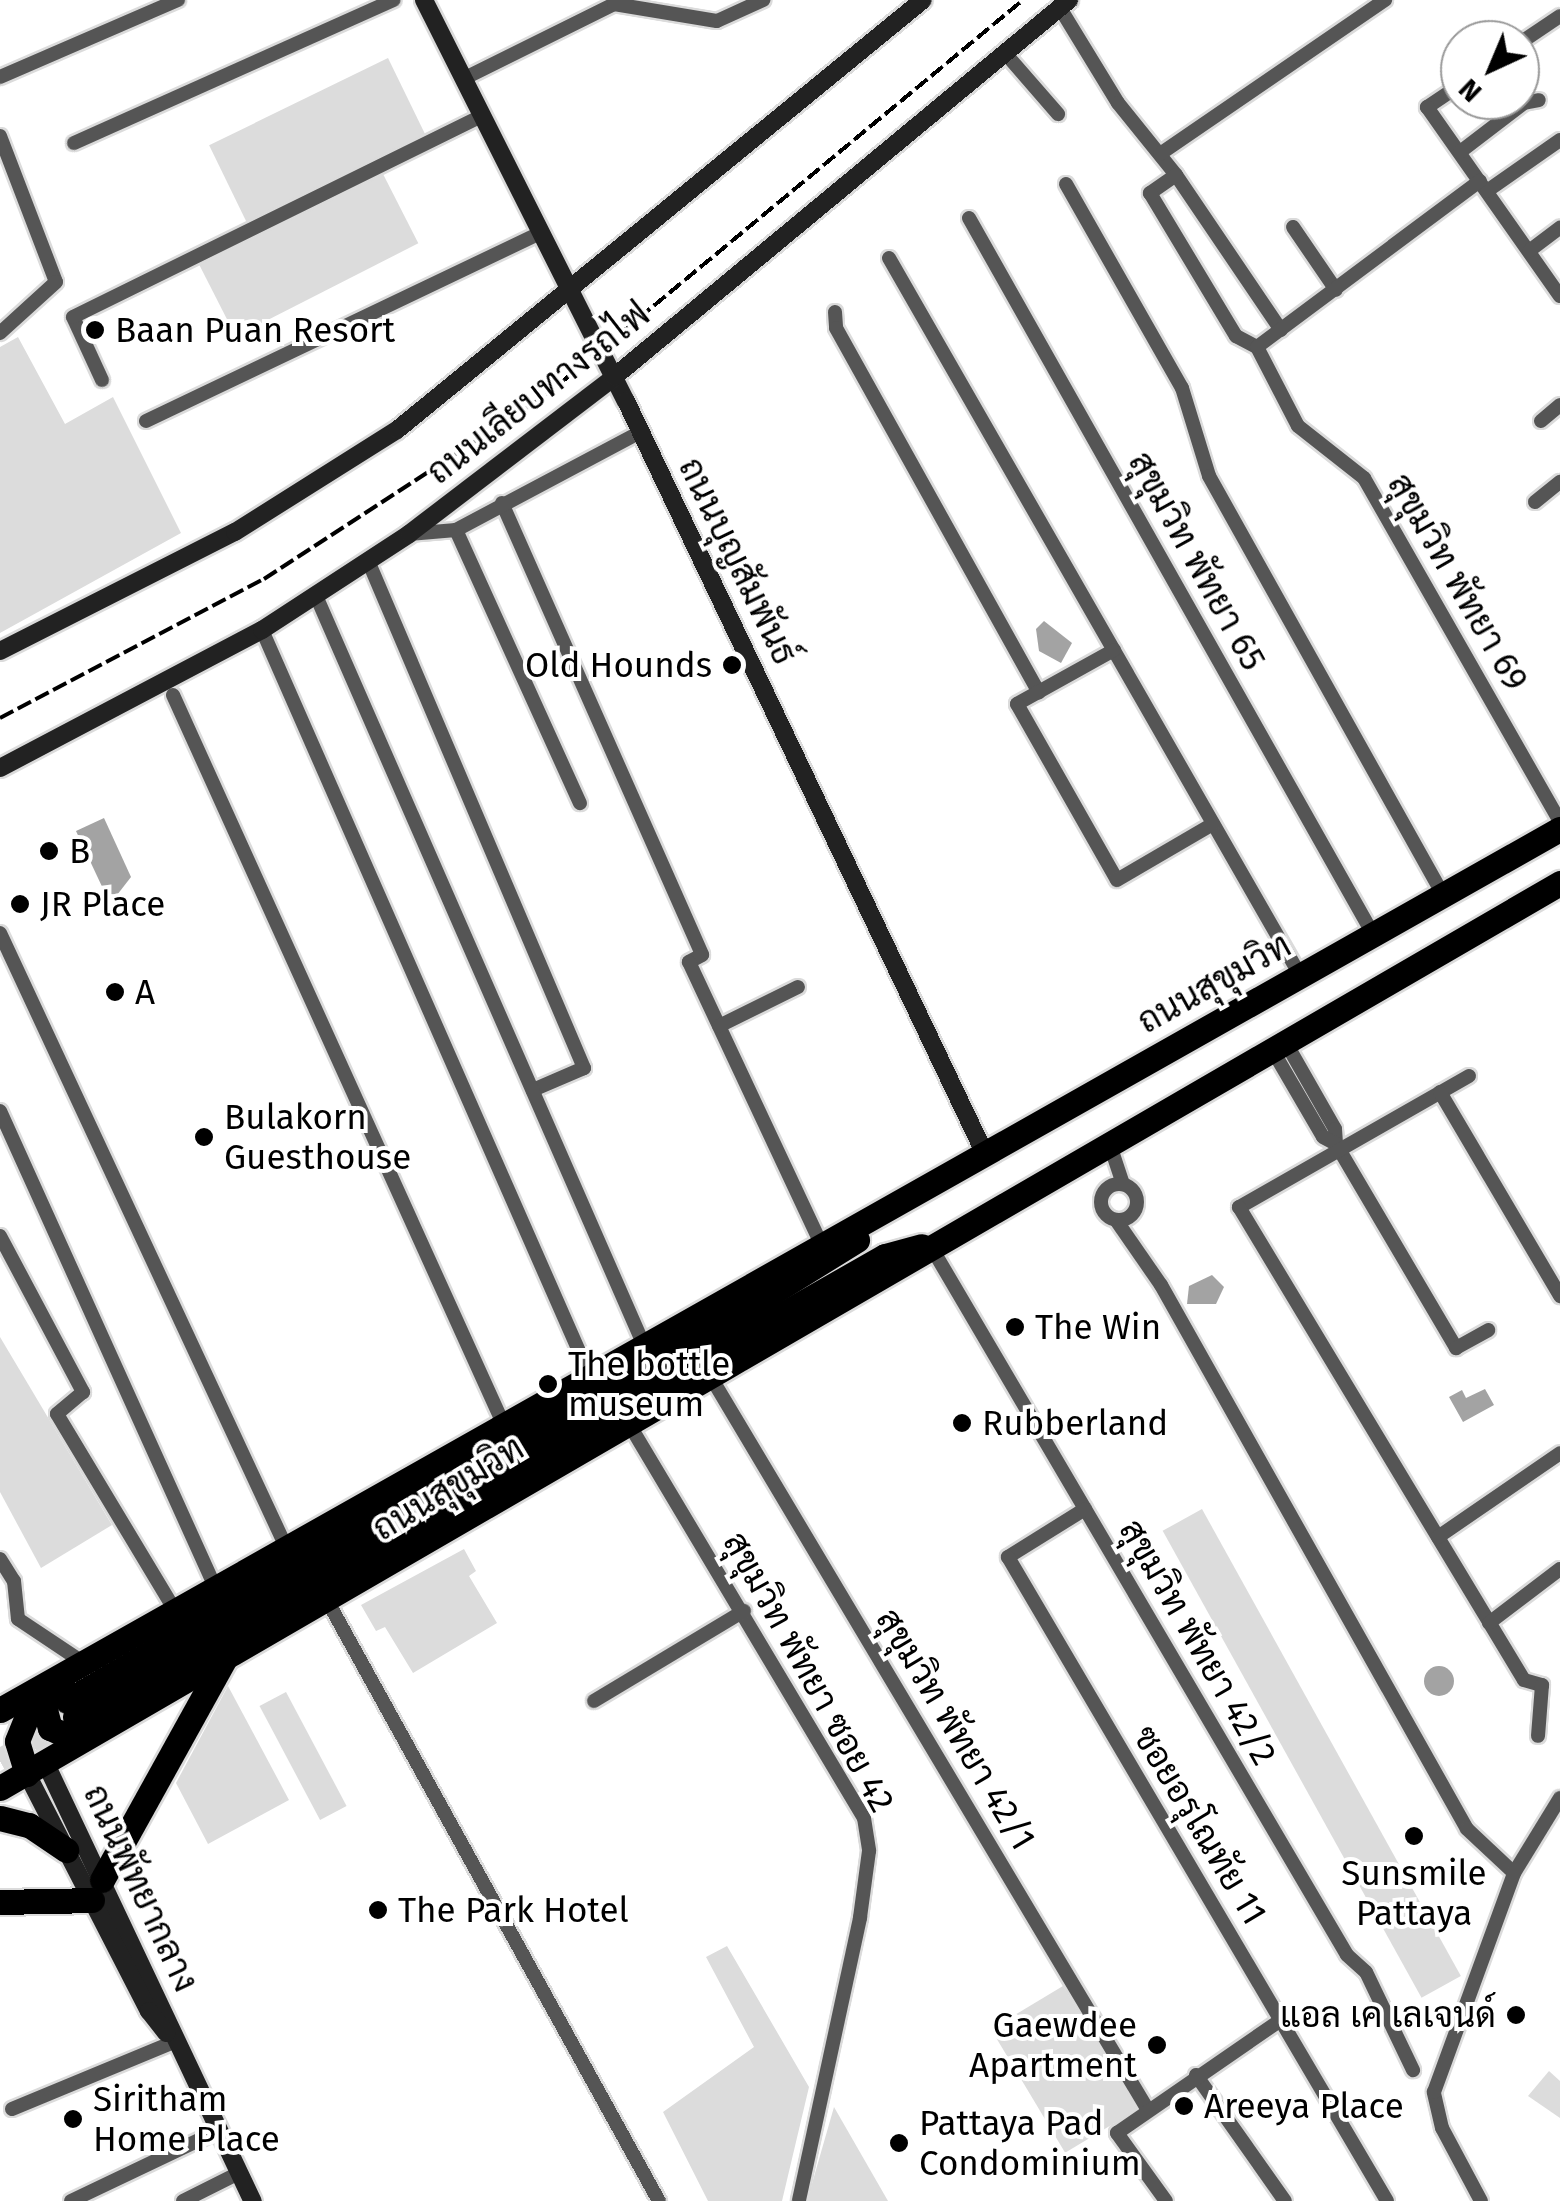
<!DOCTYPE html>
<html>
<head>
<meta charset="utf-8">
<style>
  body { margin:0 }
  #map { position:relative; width:1560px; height:2201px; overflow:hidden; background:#fff; font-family:"Fira Sans",Sarabun,sans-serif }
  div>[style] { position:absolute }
  .green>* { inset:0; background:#dcdcdc; transform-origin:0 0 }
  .water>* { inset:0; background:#a3a3a3 }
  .round { border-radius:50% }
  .highway-tunnel>* { height:25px; margin-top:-12.5px; transform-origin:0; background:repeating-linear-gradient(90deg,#d9d9d9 0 25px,transparent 0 37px) }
  .roads { filter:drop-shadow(2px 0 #dbdbdb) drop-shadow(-2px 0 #dbdbdb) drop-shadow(0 2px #dbdbdb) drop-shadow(0 -2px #dbdbdb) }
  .street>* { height:14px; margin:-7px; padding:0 7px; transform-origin:7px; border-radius:7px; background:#555 }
  .street>.ring { margin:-7px; padding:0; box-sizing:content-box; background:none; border:14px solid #555; border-radius:50% }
  .secondary>* { height:18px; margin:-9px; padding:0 9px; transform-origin:9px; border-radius:9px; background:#222 }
  .highway>* { height:25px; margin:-12.5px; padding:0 12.5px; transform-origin:12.5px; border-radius:12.5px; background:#000 }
  .rail>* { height:4px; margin-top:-2px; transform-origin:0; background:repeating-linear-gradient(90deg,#000 0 15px,transparent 0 20px) }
  .dots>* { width:28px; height:28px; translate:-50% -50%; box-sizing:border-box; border:5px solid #fff; border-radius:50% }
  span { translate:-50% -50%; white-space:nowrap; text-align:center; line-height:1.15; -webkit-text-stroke:8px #fff; paint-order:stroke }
  .poi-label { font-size:35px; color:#000 }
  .left { translate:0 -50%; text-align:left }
  .right { translate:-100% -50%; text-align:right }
  .street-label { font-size:35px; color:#000 }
  .north { position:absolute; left:1440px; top:20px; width:100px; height:100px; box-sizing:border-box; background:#fff; border:2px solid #999; border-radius:50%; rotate:224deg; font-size:28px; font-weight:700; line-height:40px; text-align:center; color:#000 }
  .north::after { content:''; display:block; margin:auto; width:35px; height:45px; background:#000; clip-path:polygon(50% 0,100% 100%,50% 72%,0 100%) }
</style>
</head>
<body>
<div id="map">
  <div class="green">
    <i style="left:388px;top:58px;width:85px;height:199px;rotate:64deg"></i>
    <i style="left:382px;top:172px;width:80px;height:205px;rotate:63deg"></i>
    <i style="clip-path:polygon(18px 337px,65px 424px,113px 397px,181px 533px,0 633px,0 347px)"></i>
    <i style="clip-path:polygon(0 1337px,112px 1525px,41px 1568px,0 1492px)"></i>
    <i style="left:1202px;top:1509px;width:534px;height:45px;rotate:61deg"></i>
    <i style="clip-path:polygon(464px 1549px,476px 1571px,469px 1576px,497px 1623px,413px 1673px,385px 1627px,376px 1631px,361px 1605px)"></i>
    <i style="clip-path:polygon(228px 1686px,289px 1800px,208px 1844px,176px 1783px)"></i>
    <i style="left:286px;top:1692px;width:129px;height:30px;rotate:62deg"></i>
    <i style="clip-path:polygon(727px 1946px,809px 2087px,782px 2201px,708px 2201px,663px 2112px,754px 2047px,706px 1957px)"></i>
    <i style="left:1063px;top:1986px;width:144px;height:84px;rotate:59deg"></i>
    <i style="clip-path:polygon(1549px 2071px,1560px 2081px,1560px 2118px,1528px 2096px)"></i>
    <i style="clip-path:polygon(834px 2107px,888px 2201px,807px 2201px)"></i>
  </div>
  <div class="water">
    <i style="clip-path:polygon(1044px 621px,1072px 643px,1061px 663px,1039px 651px,1036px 629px)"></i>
    <i style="clip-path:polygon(104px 818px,131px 877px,117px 895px,105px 893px,76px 831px)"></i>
    <i style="clip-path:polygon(1212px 1275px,1224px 1287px,1216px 1304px,1187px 1304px,1189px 1286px)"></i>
    <i style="clip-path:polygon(1485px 1389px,1494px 1405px,1463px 1422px,1449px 1397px,1462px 1390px,1466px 1398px)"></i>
    <i class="round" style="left:1424px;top:1666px;width:30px;height:30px"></i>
  </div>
  <div class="highway-tunnel">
    <i style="left:0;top:1761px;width:82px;rotate:-30deg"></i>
  </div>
  <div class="roads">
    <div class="street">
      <i style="left:1060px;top:8px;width:111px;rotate:58.6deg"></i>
      <i style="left:1118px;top:103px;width:92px;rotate:51.1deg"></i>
      <i style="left:1176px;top:175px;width:187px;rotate:55.9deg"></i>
      <i style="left:1520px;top:43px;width:48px;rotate:-34deg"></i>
      <i style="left:1005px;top:53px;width:81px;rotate:49deg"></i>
      <i style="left:0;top:77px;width:194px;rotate:-23.4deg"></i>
      <i style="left:465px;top:78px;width:166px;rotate:-26.4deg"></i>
      <i style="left:614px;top:4px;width:104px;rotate:9.4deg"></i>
      <i style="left:717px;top:21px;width:51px;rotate:-24.5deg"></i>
      <i style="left:1460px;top:85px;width:40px;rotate:146deg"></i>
      <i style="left:1427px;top:107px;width:231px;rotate:54.9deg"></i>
      <i style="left:0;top:136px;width:156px;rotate:69deg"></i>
      <i style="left:56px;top:282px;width:76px;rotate:137.7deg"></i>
      <i style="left:74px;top:143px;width:350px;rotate:-24.1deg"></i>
      <i style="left:1460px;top:152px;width:81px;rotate:-37.4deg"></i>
      <i style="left:1524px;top:103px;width:15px;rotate:-11deg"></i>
      <i style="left:1160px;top:154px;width:273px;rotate:-34.4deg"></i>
      <i style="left:1176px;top:175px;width:32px;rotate:145deg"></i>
      <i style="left:1150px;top:193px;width:167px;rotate:59deg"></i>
      <i style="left:1236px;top:336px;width:24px;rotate:28deg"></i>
      <i style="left:1257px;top:347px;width:89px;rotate:62.6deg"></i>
      <i style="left:1298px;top:426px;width:84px;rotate:38.2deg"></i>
      <i style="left:1364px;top:478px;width:395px;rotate:60.3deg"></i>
      <i style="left:1066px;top:184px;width:235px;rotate:60.4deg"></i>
      <i style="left:1182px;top:388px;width:92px;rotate:72.9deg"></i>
      <i style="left:1209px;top:476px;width:479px;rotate:60.8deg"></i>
      <i style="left:1487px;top:191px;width:89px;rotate:-34.9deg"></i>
      <i style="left:969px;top:218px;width:822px;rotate:60.57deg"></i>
      <i style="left:1293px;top:227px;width:76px;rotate:55.7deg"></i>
      <i style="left:1529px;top:251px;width:39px;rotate:-37deg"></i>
      <i style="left:889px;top:258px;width:826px;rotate:60.18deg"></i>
      <i style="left:835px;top:312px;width:16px;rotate:86deg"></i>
      <i style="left:836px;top:328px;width:417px;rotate:60.9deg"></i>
      <i style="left:1257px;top:347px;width:278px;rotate:-36.7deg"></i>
      <i style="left:102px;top:380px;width:69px;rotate:-114.7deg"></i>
      <i style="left:73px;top:317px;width:457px;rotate:-26.2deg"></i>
      <i style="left:146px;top:421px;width:437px;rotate:-25.5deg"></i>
      <i style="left:1541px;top:421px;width:25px;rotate:-40deg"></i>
      <i style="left:1535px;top:502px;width:32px;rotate:-39deg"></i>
      <i style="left:502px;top:503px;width:494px;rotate:66.1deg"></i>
      <i style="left:702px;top:955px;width:15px;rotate:152deg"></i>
      <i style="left:689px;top:962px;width:309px;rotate:64.9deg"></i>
      <i style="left:456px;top:530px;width:300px;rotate:65.6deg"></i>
      <i style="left:409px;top:534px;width:47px;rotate:-4.9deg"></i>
      <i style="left:456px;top:530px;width:208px;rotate:-28deg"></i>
      <i style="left:369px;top:563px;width:549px;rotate:66.94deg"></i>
      <i style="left:584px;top:1068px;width:56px;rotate:156.7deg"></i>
      <i style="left:317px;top:598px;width:813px;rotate:66.37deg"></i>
      <i style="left:262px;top:630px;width:813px;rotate:66.27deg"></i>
      <i style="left:1114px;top:650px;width:111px;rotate:150.9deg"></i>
      <i style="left:1017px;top:704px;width:202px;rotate:60.4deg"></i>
      <i style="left:1117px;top:880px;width:111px;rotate:-30.3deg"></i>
      <i style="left:173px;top:695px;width:799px;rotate:65.62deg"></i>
      <i style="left:0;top:933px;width:677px;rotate:65.02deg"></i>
      <i style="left:719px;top:1026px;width:88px;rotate:-26.3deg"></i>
      <i style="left:1286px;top:1043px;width:99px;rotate:60.3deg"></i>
      <i style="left:1335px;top:1129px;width:15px;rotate:86deg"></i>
      <i style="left:1336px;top:1144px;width:237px;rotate:59.5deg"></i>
      <i style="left:1456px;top:1348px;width:37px;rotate:-29deg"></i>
      <i style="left:1273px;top:1051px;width:99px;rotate:59.8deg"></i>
      <i style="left:1323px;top:1137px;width:15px;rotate:28deg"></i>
      <i style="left:1469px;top:1076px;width:265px;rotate:150.3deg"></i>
      <i style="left:1239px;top:1207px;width:552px;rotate:58.93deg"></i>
      <i style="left:1524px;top:1680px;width:19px;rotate:16deg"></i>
      <i style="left:1542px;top:1685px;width:51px;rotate:94.5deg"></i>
      <i style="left:1440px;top:1092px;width:237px;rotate:59.5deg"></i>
      <i style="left:0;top:1111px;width:522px;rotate:65.69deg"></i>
      <i style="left:1110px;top:1145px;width:41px;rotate:71.6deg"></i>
      <i class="ring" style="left:1101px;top:1184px;width:22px;height:22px"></i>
      <i style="left:1116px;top:1220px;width:79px;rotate:55.3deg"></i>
      <i style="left:1161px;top:1285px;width:624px;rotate:60.64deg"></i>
      <i style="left:1467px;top:1829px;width:64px;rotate:43.1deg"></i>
      <i style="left:0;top:1236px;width:177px;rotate:62deg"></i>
      <i style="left:83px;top:1392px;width:34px;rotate:140deg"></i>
      <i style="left:57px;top:1414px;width:229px;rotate:59deg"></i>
      <i style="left:930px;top:1245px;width:823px;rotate:59.57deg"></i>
      <i style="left:1347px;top:1955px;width:25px;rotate:42deg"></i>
      <i style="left:1366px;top:1972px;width:109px;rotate:64.4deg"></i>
      <i style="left:712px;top:1379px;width:851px;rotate:59.19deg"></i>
      <i style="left:629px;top:1424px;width:459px;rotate:59.2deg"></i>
      <i style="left:864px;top:1818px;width:33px;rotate:81deg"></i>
      <i style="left:869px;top:1851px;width:68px;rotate:97.7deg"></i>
      <i style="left:860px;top:1918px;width:289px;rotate:102.2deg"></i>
      <i style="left:1085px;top:1509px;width:91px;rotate:148.1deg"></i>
      <i style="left:1008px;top:1557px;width:747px;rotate:59.52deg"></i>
      <i style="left:1438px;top:1537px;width:148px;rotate:-34.5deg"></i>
      <i style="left:0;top:1559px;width:26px;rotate:58deg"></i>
      <i style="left:14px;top:1581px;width:38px;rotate:84deg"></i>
      <i style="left:18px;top:1619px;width:79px;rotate:33.7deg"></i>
      <i style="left:328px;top:1602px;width:684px;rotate:61.08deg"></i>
      <i style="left:1489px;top:1623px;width:89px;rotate:-37.3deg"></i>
      <i style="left:594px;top:1701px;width:175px;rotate:-31deg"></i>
      <i style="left:1196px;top:2075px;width:154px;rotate:54.8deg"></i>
      <i style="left:12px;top:2109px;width:175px;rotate:-22.5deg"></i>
      <i style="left:71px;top:2201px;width:163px;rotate:-25.5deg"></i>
      <i style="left:183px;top:2201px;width:63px;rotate:-26.6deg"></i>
      <i style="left:1166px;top:2201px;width:84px;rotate:-125.8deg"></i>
      <i style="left:1117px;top:2133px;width:199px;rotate:-34.6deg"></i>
      <i style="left:1481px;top:2201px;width:83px;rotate:-118.1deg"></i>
      <i style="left:1442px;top:2128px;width:37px;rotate:-103deg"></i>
      <i style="left:1434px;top:2092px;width:233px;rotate:-69.9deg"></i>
      <i style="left:1514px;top:1873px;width:88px;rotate:-58.5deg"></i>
    </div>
    <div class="secondary">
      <i style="left:424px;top:0;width:449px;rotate:63.3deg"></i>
      <i style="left:626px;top:401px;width:834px;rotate:64.51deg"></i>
      <i style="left:0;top:651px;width:263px;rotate:-26.9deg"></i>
      <i style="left:235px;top:532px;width:191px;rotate:-32.2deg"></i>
      <i style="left:397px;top:430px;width:679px;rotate:-39.27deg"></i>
      <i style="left:0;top:768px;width:296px;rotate:-27.8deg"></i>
      <i style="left:262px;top:630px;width:176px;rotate:-33.1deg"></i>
      <i style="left:409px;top:534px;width:258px;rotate:-37.4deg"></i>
      <i style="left:614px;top:377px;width:591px;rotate:-39.64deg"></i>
      <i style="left:46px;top:1764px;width:484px;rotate:64.7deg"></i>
      <i style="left:27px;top:1774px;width:267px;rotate:62.8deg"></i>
      <i style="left:149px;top:2011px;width:28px;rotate:52deg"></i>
    </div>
    <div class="highway">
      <i style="left:62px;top:1682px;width:30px;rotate:127deg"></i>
      <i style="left:44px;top:1706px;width:23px;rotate:75deg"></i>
      <i style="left:50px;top:1728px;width:19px;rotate:25deg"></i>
      <i style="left:67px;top:1736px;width:27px;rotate:-15deg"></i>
      <i style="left:67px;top:1701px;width:689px;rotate:-29.77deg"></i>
      <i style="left:665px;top:1359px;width:226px;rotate:-31.8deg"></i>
      <i style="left:0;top:1710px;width:1792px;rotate:-29.46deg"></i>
      <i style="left:75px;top:1717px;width:932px;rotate:-29.65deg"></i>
      <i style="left:885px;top:1256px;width:38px;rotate:-15deg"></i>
      <i style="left:27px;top:1774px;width:34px;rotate:-107deg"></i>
      <i style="left:17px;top:1741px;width:56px;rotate:-68deg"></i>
      <i style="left:0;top:1788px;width:1804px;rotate:-30.12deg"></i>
      <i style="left:0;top:1818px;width:30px;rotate:14deg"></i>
      <i style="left:29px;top:1825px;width:45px;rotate:34deg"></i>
      <i style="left:102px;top:1880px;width:254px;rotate:-61deg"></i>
      <i style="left:0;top:1902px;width:92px;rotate:-1.2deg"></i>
    </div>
  </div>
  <div class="rail">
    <i style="left:0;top:718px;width:298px;rotate:-27.8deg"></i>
    <i style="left:264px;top:579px;width:337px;rotate:-33.1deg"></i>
    <i style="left:546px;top:395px;width:619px;rotate:-39.63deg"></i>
  </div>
  <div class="dots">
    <i style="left:95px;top:330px;background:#000"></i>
    <i style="left:732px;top:665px;background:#000"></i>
    <i style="left:49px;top:851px;background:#000"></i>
    <i style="left:20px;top:904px;background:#000"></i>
    <i style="left:115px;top:992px;background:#000"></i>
    <i style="left:204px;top:1137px;background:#000"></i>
    <i style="left:1015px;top:1327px;background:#000"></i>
    <i style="left:548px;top:1384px;background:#000"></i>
    <i style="left:962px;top:1423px;background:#000"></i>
    <i style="left:1414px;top:1836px;background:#000"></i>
    <i style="left:378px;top:1910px;background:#000"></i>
    <i style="left:1516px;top:2015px;background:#000"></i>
    <i style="left:1157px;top:2045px;background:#000"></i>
    <i style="left:1184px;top:2106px;background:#000"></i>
    <i style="left:73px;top:2119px;background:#000"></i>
    <i style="left:899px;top:2143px;background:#000"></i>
  </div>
  <div class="poi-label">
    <span class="left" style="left:115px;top:330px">Baan Puan Resort</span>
    <span class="right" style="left:712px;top:665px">Old Hounds</span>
    <span class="left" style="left:69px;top:851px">B</span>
    <span class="left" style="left:40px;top:904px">JR Place</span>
    <span class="left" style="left:135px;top:992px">A</span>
    <span class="left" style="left:224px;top:1137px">Bulakorn<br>Guesthouse</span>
    <span class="left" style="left:1035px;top:1327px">The Win</span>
    <span class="left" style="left:568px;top:1384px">The bottle<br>museum</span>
    <span class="left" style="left:982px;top:1423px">Rubberland</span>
    <span style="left:1414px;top:1893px">Sunsmile<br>Pattaya</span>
    <span class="left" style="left:398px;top:1910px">The Park Hotel</span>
    <span class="right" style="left:1496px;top:2015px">แอล เค เลเจนด์</span>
    <span class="right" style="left:1137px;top:2045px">Gaewdee<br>Apartment</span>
    <span class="left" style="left:93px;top:2119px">Siritham<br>Home Place</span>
    <span class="left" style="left:1204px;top:2106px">Areeya Place</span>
    <span class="left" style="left:919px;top:2143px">Pattaya Pad<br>Condominium</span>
  </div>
  <div class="street-label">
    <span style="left:538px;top:393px;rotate:-38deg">ถนนเลียบทางรถไฟ</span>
    <span style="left:738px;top:561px;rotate:64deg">ถนนบุญสัมพันธ์</span>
    <span style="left:1197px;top:561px;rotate:61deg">สุขุมวิท พัทยา 65</span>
    <span style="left:1458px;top:582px;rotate:60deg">สุขุมวิท พัทยา 69</span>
    <span style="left:1214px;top:983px;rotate:-29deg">ถนนสุขุมวิท</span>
    <span style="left:448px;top:1488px;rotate:-31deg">ถนนสุขุมวิท</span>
    <span style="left:1198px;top:1642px;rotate:60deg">สุขุมวิท พัทยา 42/2</span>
    <span style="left:809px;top:1672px;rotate:61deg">สุขุมวิท พัทยา ซอย 42</span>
    <span style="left:956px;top:1729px;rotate:59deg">สุขุมวิท พัทยา 42/1</span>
    <span style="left:1200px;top:1825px;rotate:59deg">ซอยอรุโณทัย 11</span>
    <span style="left:141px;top:1888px;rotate:65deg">ถนนพัทยากลาง</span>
  </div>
  <div class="north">N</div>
</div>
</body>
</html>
